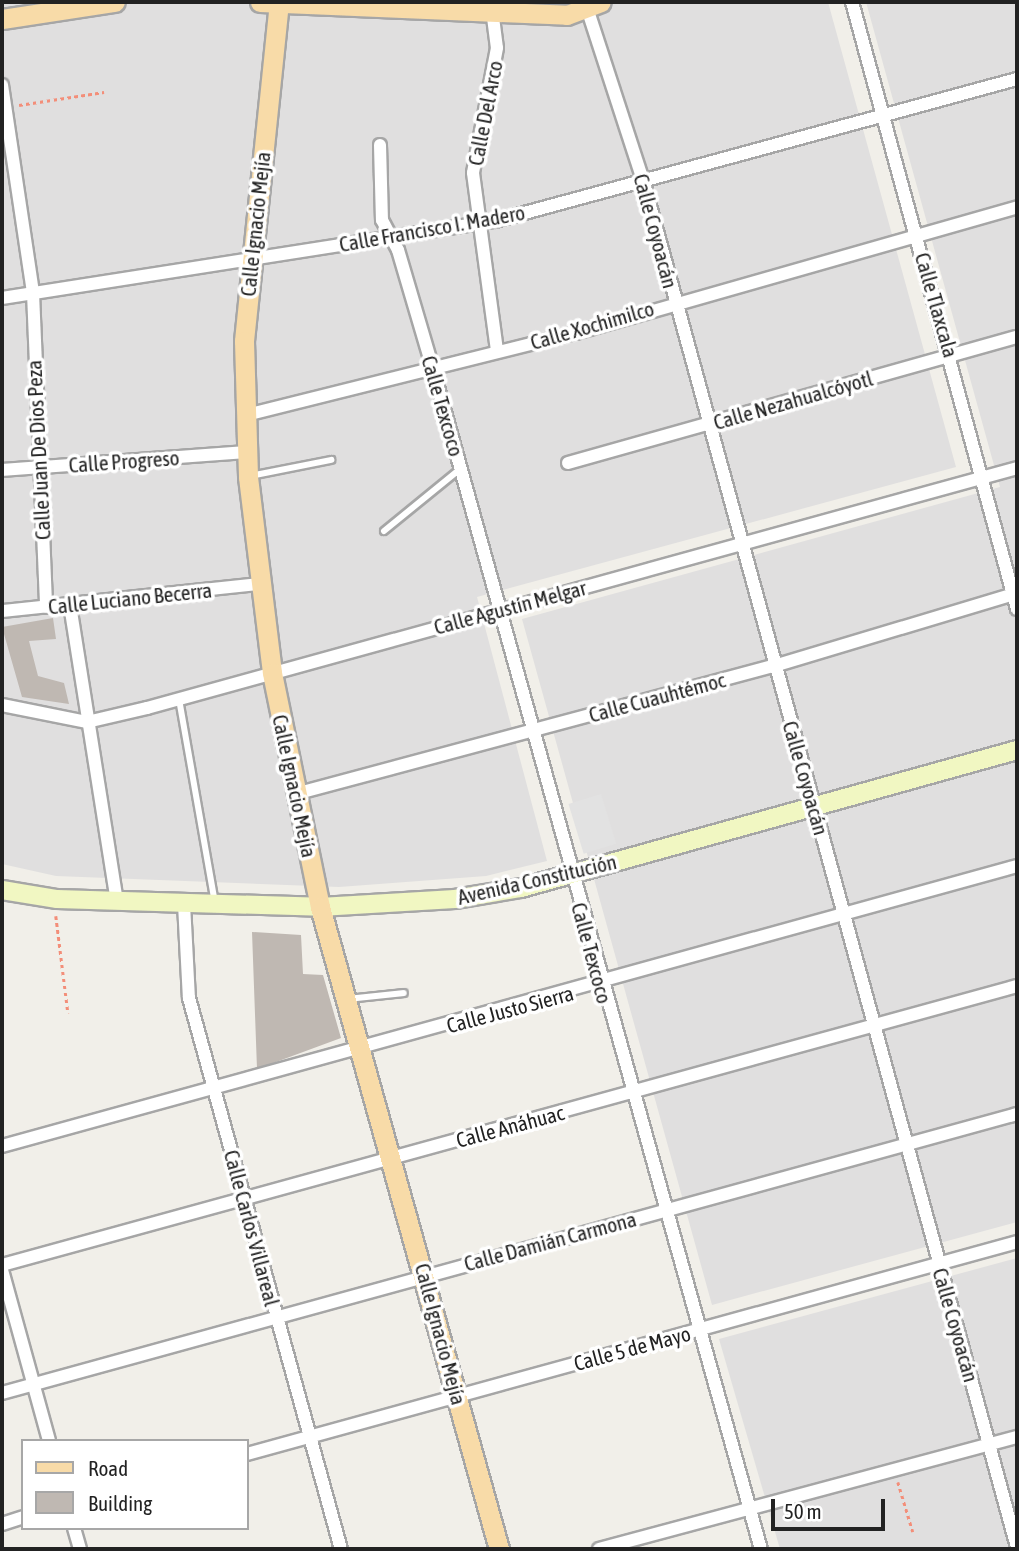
<!DOCTYPE html>
<html>
<head>
<meta charset="utf-8">
<style>
  body { margin:0 }
  #map { position:relative; width:1019px; height:1551px; overflow:hidden; background:#f1efe9; font-family:"Asap Condensed",sans-serif }
  div>[style] { position:absolute }
  .residential>* { inset:0; background:#e0dfdf }
  .parking>* { inset:0; background:#e2e2e2; transform-origin:0 0 }
  .building>* { inset:0; background:#bfb8b2 }
  .path>* { height:2.5px; margin-top:-1.25px; transform-origin:0; background:repeating-linear-gradient(90deg,#f38e79 0 3.5px,transparent 0 7px) }
  .roads { filter:drop-shadow(2px 0 #a6a6a6) drop-shadow(-2px 0 #a6a6a6) drop-shadow(0 2px #a6a6a6) drop-shadow(0 -2px #a6a6a6) }
  .lane>* { height:6px; margin:-3px; padding:0 3px; transform-origin:3px; border-radius:3px; background:#fff }
  .street>* { height:12px; margin:-6px; padding:0 6px; transform-origin:6px; border-radius:6px; background:#fff }
  .secondary>* { height:18px; margin:-9px; padding:0 9px; transform-origin:9px; border-radius:9px; background:#f1f7c2 }
  .primary>* { height:19px; margin:-9.5px; padding:0 9.5px; transform-origin:9.5px; border-radius:9.5px; background:#f8dba8 }
  span { translate:-50% -50%; white-space:nowrap; text-align:center; line-height:1.15; -webkit-text-stroke:7px #fff; paint-order:stroke }
  .street-label { font-size:21px; color:#222 }
  .frame { position:absolute; inset:0; border:4px solid #222; pointer-events:none }
  .legend { position:absolute; left:21px; top:1439px; width:228px; height:91px; box-sizing:border-box; background:#fff; border:2px solid #a7a7a7; margin:0; padding:9px 12px; list-style:none; font-size:21px; color:#222 }
  .legend li { display:flex; align-items:center; gap:14px; height:35px }
  .legend b { width:35px; border:2px solid #a7a7a7 }
  .scale { position:absolute; left:771px; top:1499px; width:114px; height:32px; box-sizing:border-box; border:4px solid #222; border-top:0; padding-left:9px; font-size:21px; line-height:24px; white-space:nowrap; color:#222; -webkit-text-stroke:5px #fff; paint-order:stroke }
</style>
</head>
<body>
<div id="map">
  <div class="residential">
    <i style="clip-path:polygon(2px 2px,828px 2px,956px 467px,477px 597px,547px 861px,486px 876px,339px 887px,56px 876px,2px 864px)"></i>
    <i style="clip-path:polygon(866px 2px,1017px 2px,1017px 1222px,712px 1305px,522px 619px,1000px 487px)"></i>
    <i style="clip-path:polygon(1017px 1258px,1017px 1549px,780px 1549px,719px 1339px)"></i>
  </div>
  <div class="parking">
    <i style="left:601px;top:794px;width:52px;height:34px;rotate:73deg"></i>
  </div>
  <div class="building">
    <i style="clip-path:polygon(53px 618px,56px 639px,29px 641px,38px 676px,64px 683px,69px 704px,22px 697px,2px 627px)"></i>
    <i style="clip-path:polygon(252px 932px,301px 935px,303px 974px,323px 975px,341px 1038px,257px 1069px)"></i>
  </div>
  <div class="path">
    <i style="left:19px;top:105px;width:86px;rotate:-8.7deg"></i>
    <i style="left:56px;top:916px;width:98px;rotate:82.9deg"></i>
    <i style="left:898px;top:1482px;width:52px;rotate:73.3deg"></i>
  </div>
  <div class="roads">
    <div class="lane">
      <i style="left:250px;top:476px;width:83px;rotate:-11.2deg"></i>
      <i style="left:384px;top:531px;width:98px;rotate:-39.2deg"></i>
      <i style="left:179px;top:699px;width:207px;rotate:80deg"></i>
      <i style="left:348px;top:999px;width:56px;rotate:-6.1deg"></i>
    </div>
    <div class="street">
      <i style="left:491px;top:2px;width:46px;rotate:82.6deg"></i>
      <i style="left:497px;top:48px;width:127px;rotate:100.9deg"></i>
      <i style="left:473px;top:173px;width:180px;rotate:82.3deg"></i>
      <i style="left:852px;top:2px;width:629px;rotate:74.79deg"></i>
      <i style="left:588px;top:11px;width:178px;rotate:72deg"></i>
      <i style="left:643px;top:180px;width:1417px;rotate:74.7deg"></i>
      <i style="left:2px;top:85px;width:210px;rotate:81.5deg"></i>
      <i style="left:33px;top:293px;width:314px;rotate:87.6deg"></i>
      <i style="left:380px;top:145px;width:75px;rotate:88.5deg"></i>
      <i style="left:382px;top:220px;width:34px;rotate:62deg"></i>
      <i style="left:398px;top:250px;width:124px;rotate:73.6deg"></i>
      <i style="left:433px;top:369px;width:1225px;rotate:74.47deg"></i>
      <i style="left:2px;top:298px;width:499px;rotate:-8.9deg"></i>
      <i style="left:495px;top:221px;width:541px;rotate:-15.22deg"></i>
      <i style="left:246px;top:415px;width:340px;rotate:-14deg"></i>
      <i style="left:576px;top:333px;width:459px;rotate:-15.9deg"></i>
      <i style="left:568px;top:463px;width:466px;rotate:-15.7deg"></i>
      <i style="left:2px;top:470px;width:246px;rotate:-4.2deg"></i>
      <i style="left:70px;top:605px;width:301px;rotate:81deg"></i>
      <i style="left:2px;top:611px;width:258px;rotate:-6deg"></i>
      <i style="left:2px;top:705px;width:87px;rotate:11.3deg"></i>
      <i style="left:87px;top:722px;width:62px;rotate:-13.1deg"></i>
      <i style="left:147px;top:708px;width:902px;rotate:-15.42deg"></i>
      <i style="left:295px;top:794px;width:496px;rotate:-15deg"></i>
      <i style="left:774px;top:666px;width:254px;rotate:-16.7deg"></i>
      <i style="left:184px;top:904px;width:94px;rotate:87deg"></i>
      <i style="left:189px;top:998px;width:572px;rotate:74.58deg"></i>
      <i style="left:2px;top:1146px;width:1053px;rotate:-15.42deg"></i>
      <i style="left:2px;top:1265px;width:1053px;rotate:-15.37deg"></i>
      <i style="left:2px;top:1270px;width:177px;rotate:74.6deg"></i>
      <i style="left:2px;top:1393px;width:1053px;rotate:-15.37deg"></i>
      <i style="left:247px;top:1454px;width:799px;rotate:-15.39deg"></i>
      <i style="left:2px;top:1524px;width:22px;rotate:-18deg"></i>
      <i style="left:74px;top:1528px;width:22px;rotate:74deg"></i>
      <i style="left:599px;top:1549px;width:433px;rotate:-15deg"></i>
    </div>
    <div class="secondary">
      <i style="left:2px;top:890px;width:56px;rotate:9.3deg"></i>
      <i style="left:57px;top:899px;width:263px;rotate:1.7deg"></i>
      <i style="left:320px;top:907px;width:135px;rotate:-3.4deg"></i>
      <i style="left:455px;top:899px;width:67px;rotate:-9.5deg"></i>
      <i style="left:521px;top:888px;width:515px;rotate:-15.55deg"></i>
    </div>
    <div class="primary">
      <i style="left:260px;top:2px;width:307px;rotate:2.4deg"></i>
      <i style="left:567px;top:15px;width:36px;rotate:-21deg"></i>
      <i style="left:279px;top:2px;width:341px;rotate:95.9deg"></i>
      <i style="left:244px;top:341px;width:136px;rotate:88.3deg"></i>
      <i style="left:248px;top:477px;width:197px;rotate:83deg"></i>
      <i style="left:272px;top:673px;width:239px;rotate:78.4deg"></i>
      <i style="left:320px;top:907px;width:666px;rotate:74.42deg"></i>
      <i style="left:2px;top:19px;width:114px;rotate:-8.6deg"></i>
    </div>
  </div>
  <div class="street-label">
    <span style="left:485px;top:113px;rotate:-79deg">Calle Del Arco</span>
    <span style="left:255px;top:224px;rotate:-84deg">Calle Ignacio Mejía</span>
    <span style="left:432px;top:228px;rotate:-10deg">Calle Francisco I. Madero</span>
    <span style="left:656px;top:231px;rotate:75deg">Calle Coyoacán</span>
    <span style="left:937px;top:305px;rotate:74deg">Calle Tlaxcala</span>
    <span style="left:592px;top:325px;rotate:-16deg">Calle Xochimilco</span>
    <span style="left:793px;top:400px;rotate:-16deg">Calle Nezahualcóyotl</span>
    <span style="left:443px;top:406px;rotate:74deg">Calle Texcoco</span>
    <span style="left:38px;top:450px;rotate:-93deg">Calle Juan De Dios Peza</span>
    <span style="left:124px;top:461px;rotate:-4deg">Calle Progreso</span>
    <span style="left:130px;top:598px;rotate:-6deg">Calle Luciano Becerra</span>
    <span style="left:510px;top:607px;rotate:-15deg">Calle Agustín Melgar</span>
    <span style="left:657px;top:697px;rotate:-15deg">Calle Cuauhtémoc</span>
    <span style="left:806px;top:778px;rotate:74deg">Calle Coyoacán</span>
    <span style="left:295px;top:786px;rotate:78deg">Calle Ignacio Mejía</span>
    <span style="left:537px;top:879px;rotate:-13deg">Avenida Constitución</span>
    <span style="left:592px;top:953px;rotate:75deg">Calle Texcoco</span>
    <span style="left:510px;top:1009px;rotate:-15deg">Calle Justo Sierra</span>
    <span style="left:510px;top:1126px;rotate:-15deg">Calle Anáhuac</span>
    <span style="left:252px;top:1228px;rotate:75deg">Calle Carlos Villareal</span>
    <span style="left:550px;top:1241px;rotate:-15deg">Calle Damián Carmona</span>
    <span style="left:956px;top:1325px;rotate:74deg">Calle Coyoacán</span>
    <span style="left:441px;top:1334px;rotate:75deg">Calle Ignacio Mejía</span>
    <span style="left:632px;top:1348px;rotate:-15deg">Calle 5 de Mayo</span>
  </div>
  <div class="frame"></div>
  <ul class="legend">
  <li><b style="height:9px;background:#f8dba8"></b>Road</li>
  <li><b style="height:19px;background:#bfb8b2"></b>Building</li>
  </ul>
  <div class="scale">50 m</div>
</div>
</body>
</html>
